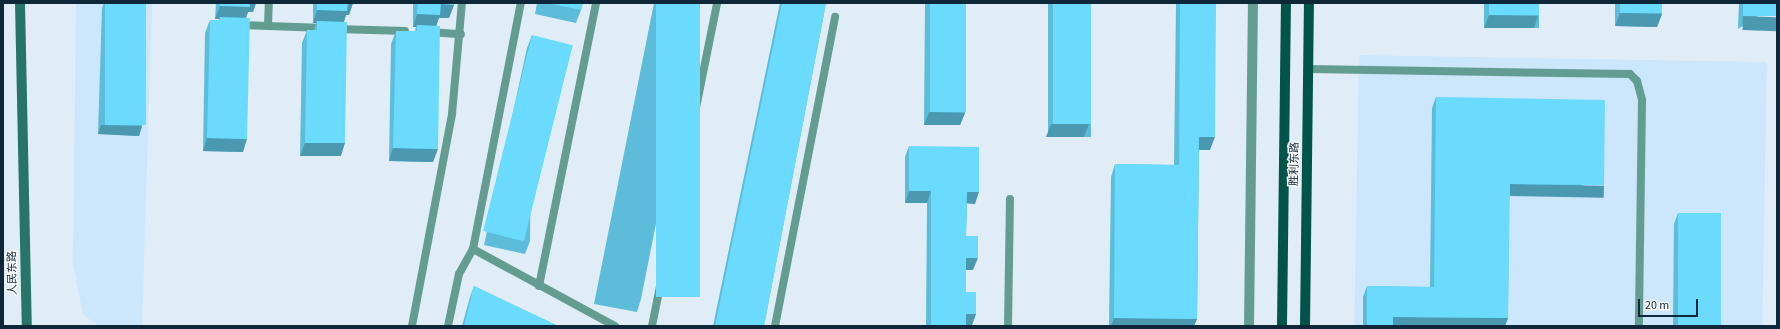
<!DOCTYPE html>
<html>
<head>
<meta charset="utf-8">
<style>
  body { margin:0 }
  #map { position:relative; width:1780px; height:329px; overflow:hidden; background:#e1edf6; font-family:"Source Sans 3","Noto Sans SC",sans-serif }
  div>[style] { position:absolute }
  .built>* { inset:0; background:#cce6fb; transform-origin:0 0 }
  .lane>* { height:8px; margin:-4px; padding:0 4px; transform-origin:4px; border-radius:4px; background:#639d92 }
  .street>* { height:10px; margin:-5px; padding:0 5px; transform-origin:5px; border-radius:5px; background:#639d92 }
  .secondary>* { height:10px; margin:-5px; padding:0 5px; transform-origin:5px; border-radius:5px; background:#277468 }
  .primary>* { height:10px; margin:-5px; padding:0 5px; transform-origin:5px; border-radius:5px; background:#01544a }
  .wall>* { inset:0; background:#5cbcda; transform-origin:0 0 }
  .shaded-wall>* { inset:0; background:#4b99b1; transform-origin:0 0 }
  .building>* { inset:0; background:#6bdbfd; transform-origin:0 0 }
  span { translate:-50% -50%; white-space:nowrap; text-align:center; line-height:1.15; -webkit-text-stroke:3px #f8f8f8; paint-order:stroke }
  .street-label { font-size:11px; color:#0f2839 }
  .frame { position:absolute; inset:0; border:4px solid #0f2839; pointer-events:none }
  .scale { position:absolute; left:1638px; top:299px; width:60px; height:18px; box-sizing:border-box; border:2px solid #0f2839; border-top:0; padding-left:5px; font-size:12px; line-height:14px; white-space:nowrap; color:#0f2839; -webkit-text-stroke:3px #f8f8f8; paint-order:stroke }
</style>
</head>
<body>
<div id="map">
  <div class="built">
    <i style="clip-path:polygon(76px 3px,152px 3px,142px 326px,99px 326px,83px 315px,73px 264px)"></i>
    <i style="left:1359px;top:55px;width:408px;height:271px;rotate:1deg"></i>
  </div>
  <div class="lane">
    <i style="left:239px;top:25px;width:86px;rotate:2deg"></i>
    <i style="left:268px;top:26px;width:23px;rotate:-88deg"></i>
    <i style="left:337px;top:29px;width:68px;rotate:1.7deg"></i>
    <i style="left:429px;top:32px;width:32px;rotate:4deg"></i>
    <i style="left:1308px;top:69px;width:322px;rotate:0.9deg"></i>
    <i style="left:1630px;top:74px;width:10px;rotate:45deg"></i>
    <i style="left:1637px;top:81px;width:20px;rotate:75deg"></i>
    <i style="left:1642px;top:100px;width:226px;rotate:90.8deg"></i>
    <i style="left:473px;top:249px;width:162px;rotate:28.5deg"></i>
    <i style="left:539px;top:286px;width:289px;rotate:-78.6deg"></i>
    <i style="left:412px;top:326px;width:216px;rotate:-79.3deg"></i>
    <i style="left:452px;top:114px;width:111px;rotate:-84.9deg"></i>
    <i style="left:448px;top:326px;width:53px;rotate:-78.1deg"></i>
    <i style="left:459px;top:274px;width:29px;rotate:-61deg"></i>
    <i style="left:473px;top:249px;width:251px;rotate:-79deg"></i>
    <i style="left:652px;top:326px;width:329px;rotate:-78.6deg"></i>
    <i style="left:775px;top:326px;width:315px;rotate:-79deg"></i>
    <i style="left:1008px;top:326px;width:127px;rotate:-89.1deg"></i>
  </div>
  <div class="street">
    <i style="left:1249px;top:326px;width:323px;rotate:-89.3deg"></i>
  </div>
  <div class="secondary">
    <i style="left:20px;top:3px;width:323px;rotate:88.8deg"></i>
  </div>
  <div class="primary">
    <i style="left:1282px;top:326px;width:323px;rotate:-89.3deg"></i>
    <i style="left:1305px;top:326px;width:323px;rotate:-89.3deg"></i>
  </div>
  <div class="wall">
    <i style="clip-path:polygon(104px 3px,146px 3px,142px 126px,139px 136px,98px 134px,102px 8px)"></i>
    <i style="clip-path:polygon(216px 3px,256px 3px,253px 12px,248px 12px,246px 18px,243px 152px,203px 151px,205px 33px,210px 20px,219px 20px,219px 19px,215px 19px)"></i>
    <i style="clip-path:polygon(313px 3px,353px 3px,349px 15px,346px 15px,344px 22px,341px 156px,300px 156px,302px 43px,307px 30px,314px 30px,316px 23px,313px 23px)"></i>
    <i style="clip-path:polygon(413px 3px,454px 3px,454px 5px,449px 18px,439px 18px,436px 25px,433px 162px,389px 161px,391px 44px,396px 31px,415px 31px,416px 27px,413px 27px)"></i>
    <i style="clip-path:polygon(537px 3px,583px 3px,581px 10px,576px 23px,535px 14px)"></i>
    <i style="clip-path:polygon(654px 3px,700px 3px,641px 299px,637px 312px,594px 304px)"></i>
    <i style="clip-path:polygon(780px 3px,826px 3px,764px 326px,713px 326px)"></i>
    <i style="clip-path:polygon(925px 3px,966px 3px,965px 113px,960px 125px,924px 125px)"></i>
    <i style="left:1048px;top:3px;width:43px;height:134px"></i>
    <i style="clip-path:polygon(1176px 3px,1216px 3px,1210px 150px,1199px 150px,1197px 319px,1194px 326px,1109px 326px,1111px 177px,1115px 164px,1174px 165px)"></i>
    <i style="left:1484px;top:3px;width:55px;height:25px"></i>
    <i style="clip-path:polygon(1615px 3px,1662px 3px,1662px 14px,1657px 27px,1615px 26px)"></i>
    <i style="clip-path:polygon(1739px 3px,1777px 3px,1738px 29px)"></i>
    <i style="clip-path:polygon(532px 35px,530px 241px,525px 254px,484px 245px,527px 48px)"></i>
    <i style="clip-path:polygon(1436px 97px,1600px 196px,1509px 195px,1508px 318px,1505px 326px,1363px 326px,1363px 297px,1367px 286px,1430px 287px,1432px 108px)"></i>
    <i style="clip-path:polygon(909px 146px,975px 204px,967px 203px,966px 236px,973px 270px,966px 270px,966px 292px,976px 314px,972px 325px,966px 325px,966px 326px,926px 326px,927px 203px,905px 203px,905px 157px)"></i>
    <i style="clip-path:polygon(1678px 213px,1720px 326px,1673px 326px,1674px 224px)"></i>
    <i style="clip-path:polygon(474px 286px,558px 326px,462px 326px,470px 297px)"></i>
  </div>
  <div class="shaded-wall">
    <i style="clip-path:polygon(248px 3px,256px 3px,253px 12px,248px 12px,245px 20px,220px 17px,219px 19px,215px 19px,220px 6px)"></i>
    <i style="clip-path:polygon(347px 3px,353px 3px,349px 15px,346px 15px,343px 24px,317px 21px,316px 23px,313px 23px,317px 10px)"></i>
    <i style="clip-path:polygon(441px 4px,454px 5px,449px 18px,439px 18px,436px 27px,417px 25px,416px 27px,413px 27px,417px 14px)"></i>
    <i style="clip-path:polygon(1620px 13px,1662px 14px,1657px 27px,1615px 26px)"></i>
    <i style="clip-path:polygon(1489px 15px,1538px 16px,1534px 28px,1484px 28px)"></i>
    <i style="left:1743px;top:16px;width:34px;height:14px;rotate:2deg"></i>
    <i style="clip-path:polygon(929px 112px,965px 113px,960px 125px,924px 125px)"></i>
    <i style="clip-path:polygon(1051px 124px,1089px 124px,1084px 137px,1046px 137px)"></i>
    <i style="clip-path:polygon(101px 125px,142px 126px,139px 136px,98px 134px)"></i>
    <i style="clip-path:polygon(1199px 137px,1215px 137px,1210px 150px,1194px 150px)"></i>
    <i style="clip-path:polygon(207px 138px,247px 139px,243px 152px,203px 151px)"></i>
    <i style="clip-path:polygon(305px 143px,345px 143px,341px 156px,300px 156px)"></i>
    <i style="clip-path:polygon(393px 148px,438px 149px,433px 162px,389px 161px)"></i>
    <i style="left:1510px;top:184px;width:94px;height:12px;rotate:1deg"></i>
    <i style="clip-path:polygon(909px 191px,931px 191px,927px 203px,905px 203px)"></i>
    <i style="clip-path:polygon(967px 192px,979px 192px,975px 204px,963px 203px)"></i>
    <i style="clip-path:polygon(966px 258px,978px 258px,973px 270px,962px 270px)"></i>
    <i style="clip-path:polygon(966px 314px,976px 314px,972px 325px,962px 325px)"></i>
    <i style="clip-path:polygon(1393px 317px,1508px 318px,1505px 326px,1390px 326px)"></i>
    <i style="clip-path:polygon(1114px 318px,1197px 319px,1194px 326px,1111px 326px)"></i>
  </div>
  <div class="building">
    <i style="left:105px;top:3px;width:41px;height:122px"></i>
    <i style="clip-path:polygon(220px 3px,250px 3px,250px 7px,220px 6px)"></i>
    <i style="clip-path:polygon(317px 3px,348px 3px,347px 11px,317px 10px)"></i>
    <i style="clip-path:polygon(418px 3px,454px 3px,454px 5px,441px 4px,440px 15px,417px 14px)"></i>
    <i style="clip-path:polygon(547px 3px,583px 3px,581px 10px)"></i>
    <i style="left:656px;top:3px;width:44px;height:294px"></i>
    <i style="clip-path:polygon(782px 3px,826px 3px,764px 326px,715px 326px)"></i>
    <i style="left:930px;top:3px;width:36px;height:109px"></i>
    <i style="left:1053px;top:3px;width:38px;height:121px"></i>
    <i style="clip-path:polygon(1180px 3px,1216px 3px,1215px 137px,1199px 137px,1197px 319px,1114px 318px,1115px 164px,1179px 165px)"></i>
    <i style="left:1489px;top:3px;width:50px;height:12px"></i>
    <i style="left:1620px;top:3px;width:42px;height:10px"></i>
    <i style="left:1743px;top:3px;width:34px;height:13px"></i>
    <i style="clip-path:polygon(220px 17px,250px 18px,247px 139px,207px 138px,210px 20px,220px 20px)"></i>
    <i style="clip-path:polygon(317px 21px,347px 22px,345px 143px,305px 143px,307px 30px,317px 30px)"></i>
    <i style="clip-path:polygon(417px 25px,440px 26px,438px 149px,393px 148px,396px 31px,417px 31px)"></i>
    <i style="left:532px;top:35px;width:42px;height:202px;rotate:14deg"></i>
    <i style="clip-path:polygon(1436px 97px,1605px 100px,1604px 185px,1510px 184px,1508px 318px,1393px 317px,1393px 326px,1367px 326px,1367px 286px,1434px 287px)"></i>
    <i style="clip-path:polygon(909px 146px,979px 147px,979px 192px,967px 192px,966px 236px,978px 236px,978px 258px,966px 258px,966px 292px,976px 292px,976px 314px,966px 314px,966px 326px,931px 326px,931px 191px,909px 191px)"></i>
    <i style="left:1678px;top:213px;width:43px;height:113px"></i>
    <i style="clip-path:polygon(474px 286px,558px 326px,464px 326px)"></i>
  </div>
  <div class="street-label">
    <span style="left:1295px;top:164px;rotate:-89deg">胜利东路</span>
    <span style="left:13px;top:273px;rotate:-91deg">人民东路</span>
  </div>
  <div class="frame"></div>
  <div class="scale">20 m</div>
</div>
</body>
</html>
